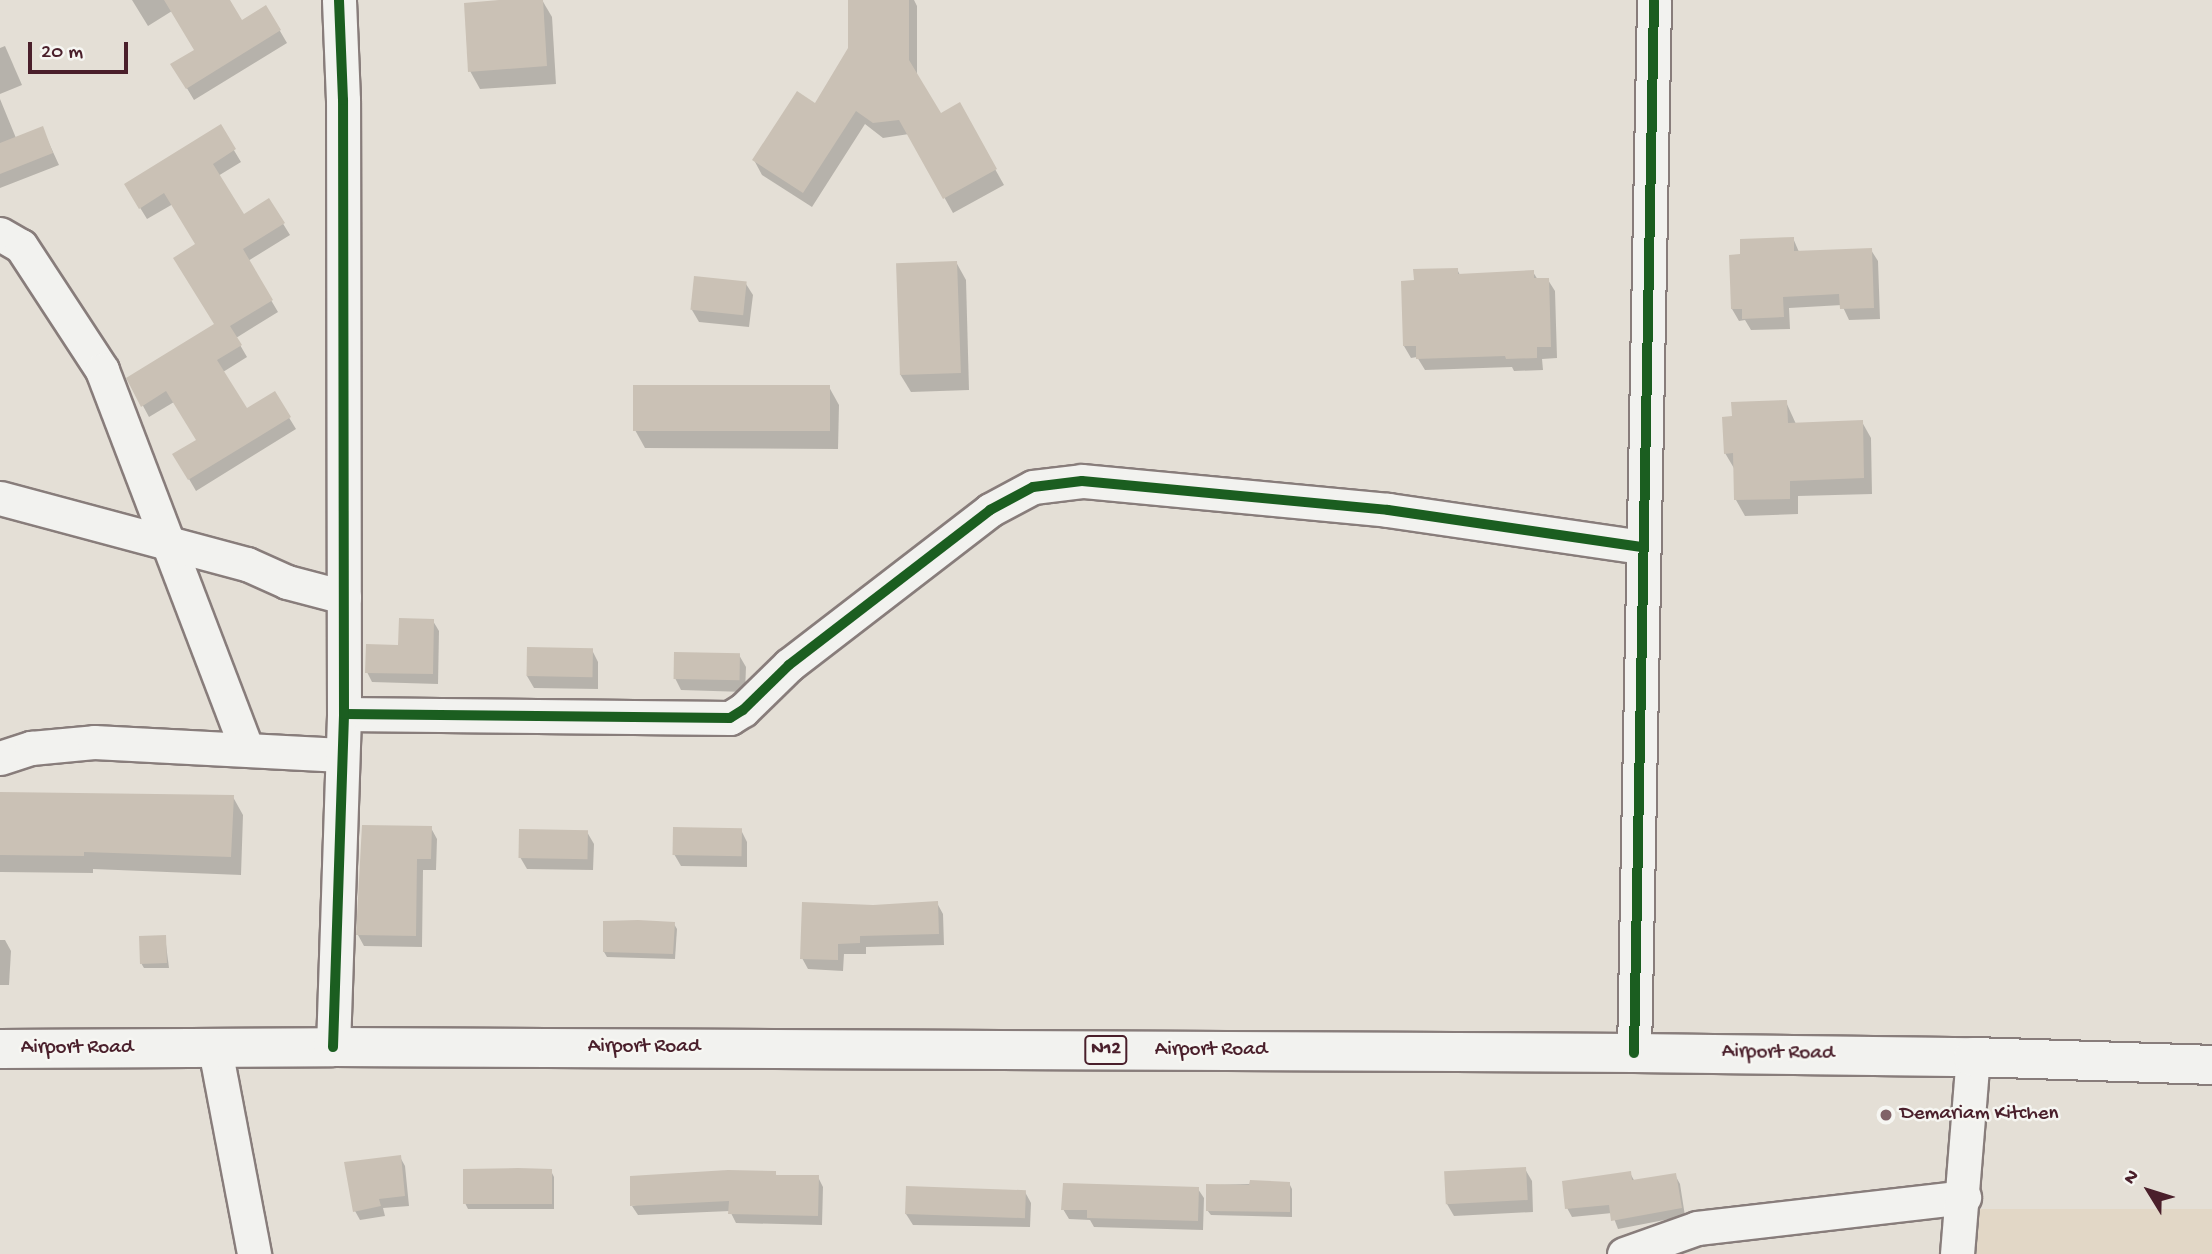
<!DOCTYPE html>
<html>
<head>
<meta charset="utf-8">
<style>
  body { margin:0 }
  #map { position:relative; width:2212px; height:1254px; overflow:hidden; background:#e4dfd6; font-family:"Gochi Hand",sans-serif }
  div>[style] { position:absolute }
  .built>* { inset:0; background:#e2d7c6; transform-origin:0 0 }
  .shadow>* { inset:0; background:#0003 }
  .building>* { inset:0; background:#cac1b5; transform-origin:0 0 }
  .roads { filter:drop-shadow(2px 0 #887d7b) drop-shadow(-2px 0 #887d7b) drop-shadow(0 2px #887d7b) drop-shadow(0 -2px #887d7b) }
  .street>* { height:33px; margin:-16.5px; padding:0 16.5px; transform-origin:16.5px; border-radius:16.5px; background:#f2f2ef }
  .highway>* { height:38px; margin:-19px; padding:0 19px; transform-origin:19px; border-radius:19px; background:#f2f2ef }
  .cycleway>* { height:10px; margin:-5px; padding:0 5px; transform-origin:5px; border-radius:5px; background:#1b5e20 }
  .dots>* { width:19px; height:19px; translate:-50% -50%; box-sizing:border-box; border:4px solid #f6f6f2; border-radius:50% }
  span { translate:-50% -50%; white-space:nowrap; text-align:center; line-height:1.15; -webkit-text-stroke:5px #f6f6f2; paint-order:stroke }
  .shield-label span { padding:2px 5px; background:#f6f6f2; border:2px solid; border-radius:5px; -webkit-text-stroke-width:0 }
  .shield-label { font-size:19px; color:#4a1f2b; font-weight:700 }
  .street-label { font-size:21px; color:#4a1f2b }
  .poi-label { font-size:21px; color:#4a1f2b }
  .left { translate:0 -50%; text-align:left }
  .north { position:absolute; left:2114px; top:1156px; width:70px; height:70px; -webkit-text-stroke:5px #f6f6f2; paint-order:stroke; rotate:308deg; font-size:19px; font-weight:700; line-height:28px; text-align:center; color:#4a1f2b }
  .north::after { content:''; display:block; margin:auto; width:24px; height:32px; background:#4a1f2b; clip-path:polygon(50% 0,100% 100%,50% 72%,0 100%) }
  .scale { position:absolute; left:28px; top:42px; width:100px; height:32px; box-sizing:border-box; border:4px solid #4a1f2b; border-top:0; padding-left:9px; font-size:21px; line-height:24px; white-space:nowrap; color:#4a1f2b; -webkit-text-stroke:5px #f6f6f2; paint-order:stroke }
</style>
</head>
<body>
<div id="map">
  <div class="built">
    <i style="left:2212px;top:1209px;width:45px;height:241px;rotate:90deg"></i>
  </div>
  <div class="shadow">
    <i style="clip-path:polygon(132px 0,228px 0,241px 22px,266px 7px,287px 43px,194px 100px,173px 65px,196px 51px,172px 11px,148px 26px)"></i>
    <i style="clip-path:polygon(523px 0,542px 0,552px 17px,556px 84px,480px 89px,470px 71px)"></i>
    <i style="clip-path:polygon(849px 0,914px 0,917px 6px,917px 76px,941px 115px,959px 105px,1004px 185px,953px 213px,909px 134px,883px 138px,865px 124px,812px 207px,762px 175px,754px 160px,815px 106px,849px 49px)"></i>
    <i style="clip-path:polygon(5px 46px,22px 85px,0 94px,0 48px)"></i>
    <i style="clip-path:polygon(0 99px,16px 138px,42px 128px,59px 165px,0 188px)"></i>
    <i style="clip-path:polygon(220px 127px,241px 162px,218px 176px,243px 216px,269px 201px,290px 235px,248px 261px,278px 312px,236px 338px,247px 357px,223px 372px,247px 410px,274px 393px,296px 429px,196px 491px,175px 455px,198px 441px,174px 402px,149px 417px,128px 378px,216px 324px,197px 245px,173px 204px,147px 219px,126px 185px)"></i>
    <i style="clip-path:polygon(1793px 238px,1799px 252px,1871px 250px,1878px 261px,1880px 319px,1849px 320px,1842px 305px,1789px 308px,1790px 329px,1751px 330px,1745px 320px,1739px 321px,1732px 309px,1742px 256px)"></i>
    <i style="clip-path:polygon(956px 262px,966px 280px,969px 390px,911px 392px,900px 374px)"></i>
    <i style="clip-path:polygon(1457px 269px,1460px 275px,1533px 272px,1538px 280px,1548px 280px,1555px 291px,1557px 358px,1542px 359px,1543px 370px,1514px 371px,1512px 367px,1425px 370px,1417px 357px,1411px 358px,1404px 346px,1416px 282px)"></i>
    <i style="clip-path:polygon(746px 284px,753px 295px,749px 327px,699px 322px,692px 310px)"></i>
    <i style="clip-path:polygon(829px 387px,839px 405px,838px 449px,645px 448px,635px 430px)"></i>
    <i style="clip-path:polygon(1786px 402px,1796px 424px,1862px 422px,1871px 438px,1872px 494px,1798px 496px,1798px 514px,1745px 516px,1736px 500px,1735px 470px,1725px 453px)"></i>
    <i style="clip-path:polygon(433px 621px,439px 631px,438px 684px,372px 682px,367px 672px)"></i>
    <i style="clip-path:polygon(592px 650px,598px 662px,598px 689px,534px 688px,527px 676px)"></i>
    <i style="clip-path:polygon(739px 655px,746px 667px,745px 692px,681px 690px,675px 678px)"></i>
    <i style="clip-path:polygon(0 794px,233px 797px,243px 815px,241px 875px,93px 869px,93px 873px,0 872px)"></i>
    <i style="clip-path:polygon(431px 828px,437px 839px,436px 870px,423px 870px,422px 947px,364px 946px,358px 935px)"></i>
    <i style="clip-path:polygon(741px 830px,747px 842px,747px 867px,681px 866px,674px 854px)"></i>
    <i style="clip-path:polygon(587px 832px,594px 844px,593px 870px,527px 869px,520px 857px)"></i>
    <i style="clip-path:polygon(937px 903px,943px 914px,944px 945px,866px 947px,866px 954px,844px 954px,843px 971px,808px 969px,802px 958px)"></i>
    <i style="clip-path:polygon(674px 924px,677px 929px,675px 959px,607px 957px,604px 952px)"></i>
    <i style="clip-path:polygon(165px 937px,169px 968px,144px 968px,141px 963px)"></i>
    <i style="clip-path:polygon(0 940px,5px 940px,11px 951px,9px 985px,0 985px)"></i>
    <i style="clip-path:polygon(400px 1157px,405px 1166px,409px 1206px,383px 1208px,385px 1216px,360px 1220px,355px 1211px)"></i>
    <i style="clip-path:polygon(1525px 1169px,1532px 1181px,1533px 1212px,1454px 1216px,1447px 1204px)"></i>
    <i style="clip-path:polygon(551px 1171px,554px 1177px,554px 1209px,468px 1209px,465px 1203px)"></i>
    <i style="clip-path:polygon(775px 1172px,777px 1177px,818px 1177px,823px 1187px,822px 1225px,736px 1223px,730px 1211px,638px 1215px,632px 1206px)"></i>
    <i style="clip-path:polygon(1630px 1173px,1635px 1182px,1675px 1175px,1680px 1184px,1685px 1216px,1618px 1229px,1612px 1213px,1572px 1217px,1567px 1208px)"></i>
    <i style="clip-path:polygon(1289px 1183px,1292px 1189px,1292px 1217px,1211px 1215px,1207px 1210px,1208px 1185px)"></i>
    <i style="clip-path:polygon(1198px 1189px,1204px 1198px,1203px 1230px,1094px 1227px,1090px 1220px,1069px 1219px,1063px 1209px)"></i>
    <i style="clip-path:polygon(1025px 1192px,1031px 1203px,1030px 1227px,913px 1225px,906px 1214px)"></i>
  </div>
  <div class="building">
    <i style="clip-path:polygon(164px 0,230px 0,242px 20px,266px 5px,281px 30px,186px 89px,170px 64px,194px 50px)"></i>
    <i style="clip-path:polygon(499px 0,543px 0,547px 66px,468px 72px,464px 3px)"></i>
    <i style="clip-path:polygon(848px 0,909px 0,909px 60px,941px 113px,960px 102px,997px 169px,943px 199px,899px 120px,873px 123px,856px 111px,803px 193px,752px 160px,797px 91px,815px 103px,848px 48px)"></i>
    <i style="clip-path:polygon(221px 124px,236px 149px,213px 164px,244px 214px,269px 198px,285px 223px,243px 249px,273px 300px,230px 326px,242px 345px,217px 360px,247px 408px,275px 391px,291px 417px,188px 480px,172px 454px,196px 440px,166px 391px,141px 407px,126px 378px,214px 324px,173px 258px,195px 244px,164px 193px,139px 209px,124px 184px)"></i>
    <i style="clip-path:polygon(43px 126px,53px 153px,0 174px,0 143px)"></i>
    <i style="clip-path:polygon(1794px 237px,1794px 251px,1872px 248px,1874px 308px,1840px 309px,1839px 294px,1783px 297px,1784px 317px,1742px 319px,1742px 309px,1731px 309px,1729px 255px,1740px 254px,1740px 239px)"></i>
    <i style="left:957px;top:261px;width:112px;height:61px;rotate:88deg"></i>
    <i style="clip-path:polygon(1458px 268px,1458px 274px,1534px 270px,1534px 278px,1549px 278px,1551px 347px,1537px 347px,1537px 358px,1506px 359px,1505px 356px,1416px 359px,1416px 346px,1403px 346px,1401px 281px,1414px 280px,1413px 269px)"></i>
    <i style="left:694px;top:276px;width:53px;height:34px;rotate:6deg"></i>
    <i style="left:633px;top:385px;width:197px;height:46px"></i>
    <i style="clip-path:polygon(1787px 400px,1788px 423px,1863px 420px,1864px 478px,1790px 481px,1790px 499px,1734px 500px,1733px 453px,1724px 454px,1722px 417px,1732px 416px,1731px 402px)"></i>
    <i style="clip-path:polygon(399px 618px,434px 619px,433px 674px,365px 673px,366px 644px,398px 645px)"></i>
    <i style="left:527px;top:647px;width:66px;height:29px;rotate:1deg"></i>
    <i style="left:674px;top:652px;width:66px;height:27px;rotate:1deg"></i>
    <i style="clip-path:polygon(0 792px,234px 795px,231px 857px,84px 852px,84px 856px,0 855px)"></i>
    <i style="clip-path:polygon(362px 825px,432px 826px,431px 859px,417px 859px,416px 936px,356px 935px)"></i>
    <i style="left:673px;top:827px;width:69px;height:28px;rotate:1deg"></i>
    <i style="left:519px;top:829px;width:69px;height:29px;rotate:1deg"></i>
    <i style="clip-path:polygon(938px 901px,939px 934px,860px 936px,860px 943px,838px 944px,838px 960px,800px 959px,802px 902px,873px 905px)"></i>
    <i style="clip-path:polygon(638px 920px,675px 922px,673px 954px,603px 952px,603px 921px)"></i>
    <i style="left:166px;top:935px;width:28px;height:27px;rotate:88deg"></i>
    <i style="clip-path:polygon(401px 1155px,405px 1196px,379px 1199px,381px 1206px,353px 1212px,344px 1162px)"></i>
    <i style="left:1526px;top:1167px;width:33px;height:82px;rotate:87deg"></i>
    <i style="clip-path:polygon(518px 1168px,552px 1169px,552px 1204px,463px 1204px,463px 1169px)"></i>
    <i style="clip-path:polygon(728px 1170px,776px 1171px,776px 1175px,819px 1175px,818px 1216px,728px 1214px,729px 1201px,630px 1206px,630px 1176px)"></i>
    <i style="clip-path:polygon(1631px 1171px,1632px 1180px,1676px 1173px,1682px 1208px,1611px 1221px,1609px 1205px,1565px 1209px,1562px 1181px)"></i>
    <i style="clip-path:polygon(1250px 1180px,1290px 1182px,1290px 1212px,1206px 1211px,1206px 1184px,1249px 1185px)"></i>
    <i style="clip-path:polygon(1063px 1183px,1199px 1187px,1198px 1221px,1087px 1218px,1087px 1210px,1061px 1210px)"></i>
    <i style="left:906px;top:1186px;width:120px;height:28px;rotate:2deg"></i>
  </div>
  <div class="roads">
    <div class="street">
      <i style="left:0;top:234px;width:24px;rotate:30deg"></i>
      <i style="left:21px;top:246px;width:148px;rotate:56.8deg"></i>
      <i style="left:102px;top:370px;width:404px;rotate:69.1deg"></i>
      <i style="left:0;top:498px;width:256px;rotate:15deg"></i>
      <i style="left:247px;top:564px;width:44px;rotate:24.2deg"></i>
      <i style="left:287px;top:582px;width:59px;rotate:14.7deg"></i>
      <i style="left:344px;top:714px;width:386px;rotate:0.6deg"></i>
      <i style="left:730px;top:718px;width:15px;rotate:-32deg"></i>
      <i style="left:743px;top:710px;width:64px;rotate:-44.4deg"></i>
      <i style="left:789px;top:665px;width:254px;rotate:-37.6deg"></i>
      <i style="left:990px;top:510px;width:49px;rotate:-28.1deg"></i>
      <i style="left:1033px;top:487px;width:49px;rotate:-7deg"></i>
      <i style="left:1082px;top:481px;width:307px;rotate:5.4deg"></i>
      <i style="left:1388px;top:510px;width:258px;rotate:8.3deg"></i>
      <i style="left:0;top:758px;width:33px;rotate:-18deg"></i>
      <i style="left:31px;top:748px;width:63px;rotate:-5.4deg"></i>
      <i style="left:94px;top:742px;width:248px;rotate:3deg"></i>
      <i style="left:333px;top:1047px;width:333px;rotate:-88.1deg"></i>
      <i style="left:344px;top:714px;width:614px;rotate:-90.09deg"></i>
      <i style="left:343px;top:100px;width:100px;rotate:-92.3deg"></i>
      <i style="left:215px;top:1049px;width:209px;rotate:79.2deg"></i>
      <i style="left:1634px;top:1053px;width:1053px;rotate:-88.91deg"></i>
      <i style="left:1624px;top:1254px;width:77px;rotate:-19.6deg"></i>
      <i style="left:1697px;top:1228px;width:269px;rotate:-6.6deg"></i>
      <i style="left:1957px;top:1254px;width:198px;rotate:-85.4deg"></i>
    </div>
    <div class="highway">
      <i style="left:0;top:1049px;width:333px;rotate:-0.3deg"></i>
      <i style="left:333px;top:1047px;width:1301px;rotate:0.26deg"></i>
      <i style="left:1634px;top:1053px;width:339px;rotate:0.7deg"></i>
      <i style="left:1973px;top:1057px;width:239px;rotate:1.9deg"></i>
    </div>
  </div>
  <div class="cycleway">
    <i style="left:344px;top:714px;width:386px;rotate:0.6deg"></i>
    <i style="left:730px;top:718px;width:15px;rotate:-32deg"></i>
    <i style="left:743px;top:710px;width:64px;rotate:-44.4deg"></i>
    <i style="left:789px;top:665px;width:254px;rotate:-37.6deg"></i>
    <i style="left:990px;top:510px;width:49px;rotate:-28.1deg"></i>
    <i style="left:1033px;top:487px;width:49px;rotate:-7deg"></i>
    <i style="left:1082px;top:481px;width:307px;rotate:5.4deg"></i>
    <i style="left:1388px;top:510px;width:258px;rotate:8.3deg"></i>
    <i style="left:333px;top:1047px;width:333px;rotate:-88.1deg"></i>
    <i style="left:344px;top:714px;width:614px;rotate:-90.09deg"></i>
    <i style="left:343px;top:100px;width:100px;rotate:-92.3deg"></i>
    <i style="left:1634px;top:1053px;width:1053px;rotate:-88.91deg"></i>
  </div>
  <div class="dots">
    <i style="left:1886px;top:1115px;background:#806267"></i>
  </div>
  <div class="shield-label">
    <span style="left:1106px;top:1050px">N12</span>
  </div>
  <div class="street-label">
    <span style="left:644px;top:1048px">Airport Road</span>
    <span style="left:77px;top:1049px">Airport Road</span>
    <span style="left:1211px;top:1051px">Airport Road</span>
    <span style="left:1778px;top:1054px;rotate:1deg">Airport Road</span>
  </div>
  <div class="poi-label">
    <span class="left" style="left:1900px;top:1115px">Demariam Kitchen</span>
  </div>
  <div class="north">N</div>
  <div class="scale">20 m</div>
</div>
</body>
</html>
